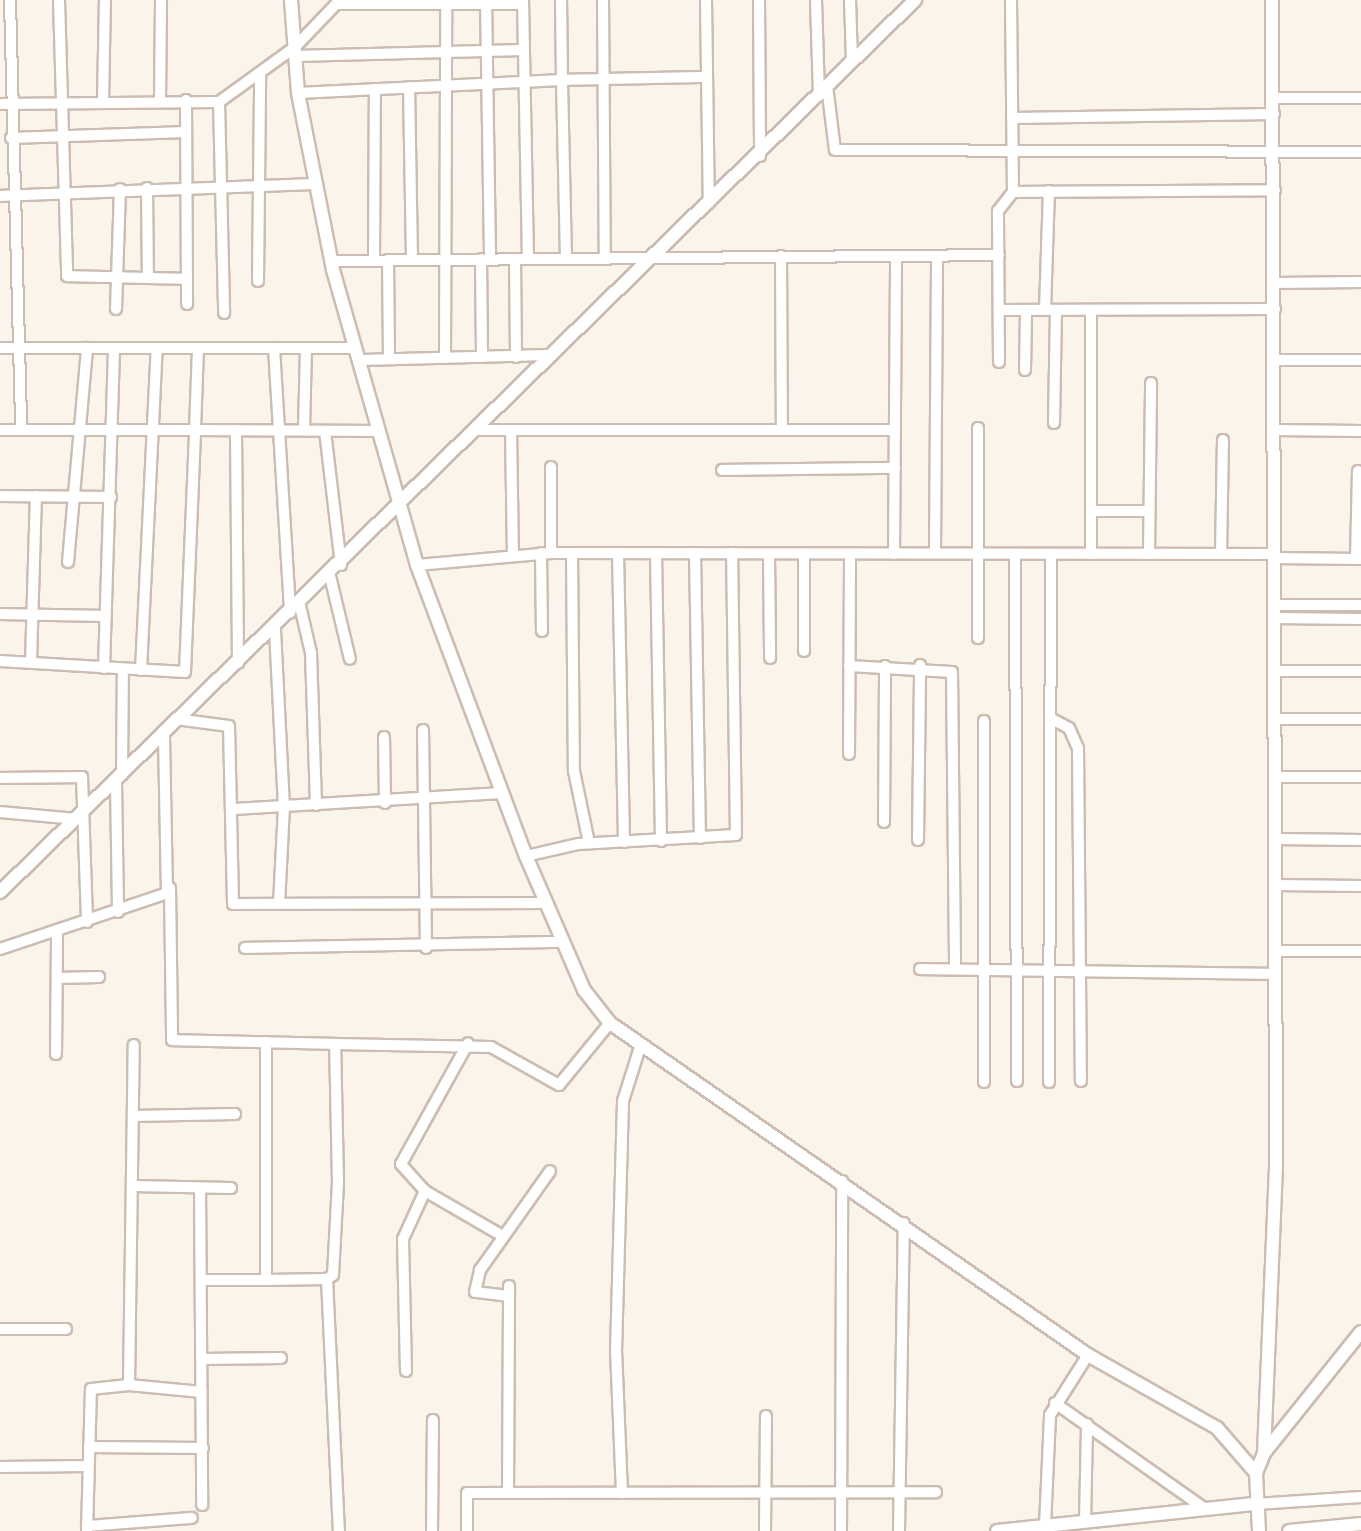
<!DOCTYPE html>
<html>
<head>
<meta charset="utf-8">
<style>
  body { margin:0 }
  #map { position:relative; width:1361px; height:1531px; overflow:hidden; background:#faf4ea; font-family:Rubik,sans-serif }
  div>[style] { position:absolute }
  .roads { filter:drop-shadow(2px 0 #ccbcb1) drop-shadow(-2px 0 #ccbcb1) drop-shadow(0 2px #ccbcb1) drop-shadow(0 -2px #ccbcb1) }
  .minor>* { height:10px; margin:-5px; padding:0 5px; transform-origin:5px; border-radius:5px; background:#fff }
  .tertiary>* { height:12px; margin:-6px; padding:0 6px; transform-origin:6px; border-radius:6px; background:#fff }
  span { translate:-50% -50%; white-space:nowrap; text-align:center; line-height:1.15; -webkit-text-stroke:8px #fdf8f0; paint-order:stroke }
</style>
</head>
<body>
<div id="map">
  <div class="roads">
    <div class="minor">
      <i style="left:10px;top:0;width:430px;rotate:88.5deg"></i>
      <i style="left:59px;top:0;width:276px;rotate:88.3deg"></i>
      <i style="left:67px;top:276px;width:120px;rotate:1.4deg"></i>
      <i style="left:486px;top:0;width:259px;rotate:89.1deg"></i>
      <i style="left:523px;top:0;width:258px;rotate:88.9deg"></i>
      <i style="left:603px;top:0;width:258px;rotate:89.6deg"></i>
      <i style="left:706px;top:0;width:203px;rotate:89.2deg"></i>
      <i style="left:759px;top:0;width:156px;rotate:89.6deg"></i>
      <i style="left:816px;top:0;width:94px;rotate:88.2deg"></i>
      <i style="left:850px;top:0;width:60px;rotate:88.1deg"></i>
      <i style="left:336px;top:4px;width:187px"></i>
      <i style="left:295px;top:56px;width:228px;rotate:-1.5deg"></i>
      <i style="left:827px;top:86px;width:64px;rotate:82.9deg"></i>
      <i style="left:835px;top:150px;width:526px;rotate:0.22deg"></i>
      <i style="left:409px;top:87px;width:173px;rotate:89deg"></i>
      <i style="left:298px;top:93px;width:264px;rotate:-2.8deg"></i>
      <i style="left:562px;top:80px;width:80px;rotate:-90.7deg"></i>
      <i style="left:1274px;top:98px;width:87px"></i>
      <i style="left:160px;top:99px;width:99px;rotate:-89.4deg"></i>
      <i style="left:186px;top:100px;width:204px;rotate:89.7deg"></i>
      <i style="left:103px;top:102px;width:102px;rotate:-88.9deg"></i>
      <i style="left:219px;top:102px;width:211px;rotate:88.6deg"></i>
      <i style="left:0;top:104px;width:219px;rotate:-0.5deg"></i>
      <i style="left:219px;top:102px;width:94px;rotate:-35.9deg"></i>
      <i style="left:295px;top:47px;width:65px;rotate:-46.2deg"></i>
      <i style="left:1012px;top:118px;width:262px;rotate:-0.9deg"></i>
      <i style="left:11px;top:138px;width:175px;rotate:-2deg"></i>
      <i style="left:147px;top:188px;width:89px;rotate:89.4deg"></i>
      <i style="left:1013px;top:192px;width:262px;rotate:-0.4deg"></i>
      <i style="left:0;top:196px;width:316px;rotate:-2.2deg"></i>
      <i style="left:781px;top:256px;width:172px;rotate:89.7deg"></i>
      <i style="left:566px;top:258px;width:178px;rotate:-91.3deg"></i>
      <i style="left:562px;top:80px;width:145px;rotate:-1.2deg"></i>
      <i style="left:481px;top:259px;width:98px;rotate:89.4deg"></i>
      <i style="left:515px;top:259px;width:98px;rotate:89.4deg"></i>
      <i style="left:374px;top:260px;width:171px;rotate:-89.7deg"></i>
      <i style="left:388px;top:260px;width:99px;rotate:89.4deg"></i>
      <i style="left:331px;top:261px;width:668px;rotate:-0.51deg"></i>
      <i style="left:258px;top:281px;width:205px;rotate:-89.4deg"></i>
      <i style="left:1275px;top:283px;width:86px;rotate:-0.7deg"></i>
      <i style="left:116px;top:309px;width:120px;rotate:-88.1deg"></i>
      <i style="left:999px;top:310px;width:276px;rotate:-0.2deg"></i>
      <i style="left:1045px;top:310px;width:119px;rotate:-88.1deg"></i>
      <i style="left:0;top:348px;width:355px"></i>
      <i style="left:274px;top:348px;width:265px;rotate:86.5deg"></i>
      <i style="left:445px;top:358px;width:358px;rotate:-89.8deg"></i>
      <i style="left:358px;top:360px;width:193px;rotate:-1.5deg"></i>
      <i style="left:1274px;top:360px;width:87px"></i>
      <i style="left:999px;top:362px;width:151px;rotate:-90.4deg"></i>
      <i style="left:998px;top:211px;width:24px;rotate:-52deg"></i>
      <i style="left:1013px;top:192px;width:192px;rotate:-90.6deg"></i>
      <i style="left:1025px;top:370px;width:60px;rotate:-89deg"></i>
      <i style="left:1054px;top:423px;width:113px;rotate:-89deg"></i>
      <i style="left:0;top:430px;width:195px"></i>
      <i style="left:195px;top:430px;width:82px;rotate:-87.9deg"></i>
      <i style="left:236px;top:430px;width:233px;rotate:89.5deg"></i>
      <i style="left:304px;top:430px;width:82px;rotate:-88.6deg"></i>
      <i style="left:474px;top:430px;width:421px"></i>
      <i style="left:511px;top:430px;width:123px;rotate:89.1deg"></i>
      <i style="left:1274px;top:430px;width:87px;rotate:0.7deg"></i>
      <i style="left:325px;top:431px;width:135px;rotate:83.2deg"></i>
      <i style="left:722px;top:470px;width:173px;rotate:-0.7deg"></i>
      <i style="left:0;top:496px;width:111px;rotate:0.5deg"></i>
      <i style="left:1091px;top:511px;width:58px"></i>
      <i style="left:935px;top:552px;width:296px;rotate:-89.6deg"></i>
      <i style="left:541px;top:553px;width:78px;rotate:89.3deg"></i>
      <i style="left:551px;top:553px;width:86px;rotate:-90deg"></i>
      <i style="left:572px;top:553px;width:218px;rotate:89.5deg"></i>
      <i style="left:574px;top:771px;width:74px;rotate:78.2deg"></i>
      <i style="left:618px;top:553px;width:289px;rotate:88.8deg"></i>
      <i style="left:656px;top:553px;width:288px;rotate:89deg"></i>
      <i style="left:695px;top:553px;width:285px;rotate:89deg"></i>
      <i style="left:769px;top:554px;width:104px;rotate:89.4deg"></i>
      <i style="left:894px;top:554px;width:298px;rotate:-89.6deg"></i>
      <i style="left:1091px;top:554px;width:244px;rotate:-90deg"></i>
      <i style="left:1149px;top:554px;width:171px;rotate:-89.3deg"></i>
      <i style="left:1221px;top:554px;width:114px;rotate:-89deg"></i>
      <i style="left:804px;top:555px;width:96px;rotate:90deg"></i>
      <i style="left:1015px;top:555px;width:526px;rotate:89.78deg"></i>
      <i style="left:1274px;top:558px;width:87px;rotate:0.7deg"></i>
      <i style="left:1356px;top:559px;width:88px;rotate:-88.7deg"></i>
      <i style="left:68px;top:562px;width:215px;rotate:-84.9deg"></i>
      <i style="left:417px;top:565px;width:135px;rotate:-5.1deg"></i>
      <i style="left:551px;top:553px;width:723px;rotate:0.08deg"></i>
      <i style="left:330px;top:576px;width:85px;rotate:76.5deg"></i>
      <i style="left:1274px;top:605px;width:87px"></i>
      <i style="left:300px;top:606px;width:48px;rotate:76.8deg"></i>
      <i style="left:311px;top:653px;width:152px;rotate:88.1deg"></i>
      <i style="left:0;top:614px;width:106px;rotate:1.1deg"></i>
      <i style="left:1274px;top:618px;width:87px;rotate:0.7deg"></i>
      <i style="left:275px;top:630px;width:176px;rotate:87.1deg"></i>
      <i style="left:284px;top:806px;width:98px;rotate:92.9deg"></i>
      <i style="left:978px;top:638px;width:210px;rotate:-90deg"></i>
      <i style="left:0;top:661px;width:185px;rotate:3.4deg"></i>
      <i style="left:185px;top:672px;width:242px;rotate:-87.6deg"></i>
      <i style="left:195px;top:430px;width:184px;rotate:0.3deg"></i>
      <i style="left:31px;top:662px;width:166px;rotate:-88.3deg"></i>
      <i style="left:849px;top:666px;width:103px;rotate:3.3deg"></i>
      <i style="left:952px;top:672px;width:297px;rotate:89.4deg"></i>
      <i style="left:104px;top:668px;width:320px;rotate:-88.2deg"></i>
      <i style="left:141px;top:670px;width:322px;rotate:-87.2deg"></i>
      <i style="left:1274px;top:671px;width:87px"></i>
      <i style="left:1050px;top:718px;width:21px;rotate:28deg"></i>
      <i style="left:1069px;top:728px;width:22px;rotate:66deg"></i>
      <i style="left:1078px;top:748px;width:333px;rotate:89.5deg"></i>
      <i style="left:176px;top:719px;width:53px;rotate:7.5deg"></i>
      <i style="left:229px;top:726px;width:178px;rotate:88.7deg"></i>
      <i style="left:233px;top:904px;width:312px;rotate:-0.2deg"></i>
      <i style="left:1274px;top:719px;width:87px"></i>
      <i style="left:423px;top:730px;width:218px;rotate:89.2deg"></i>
      <i style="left:384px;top:737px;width:66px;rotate:89.1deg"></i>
      <i style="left:849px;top:754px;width:200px;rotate:-89.7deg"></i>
      <i style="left:122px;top:775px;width:106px;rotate:-89.5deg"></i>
      <i style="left:1275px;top:777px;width:86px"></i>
      <i style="left:0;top:778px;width:82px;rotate:-0.7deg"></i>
      <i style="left:82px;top:777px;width:145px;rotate:88deg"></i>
      <i style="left:116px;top:782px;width:130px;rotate:89.1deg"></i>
      <i style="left:234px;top:809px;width:268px;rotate:-3.4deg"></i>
      <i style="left:0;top:812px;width:77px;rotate:5.2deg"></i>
      <i style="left:884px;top:822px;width:156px;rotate:-89.6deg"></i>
      <i style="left:1275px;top:839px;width:86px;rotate:0.7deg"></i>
      <i style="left:918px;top:840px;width:175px;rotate:-89.3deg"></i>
      <i style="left:526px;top:856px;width:53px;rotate:-13deg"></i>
      <i style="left:578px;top:844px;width:158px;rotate:-3.3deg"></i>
      <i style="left:736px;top:835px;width:282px;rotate:-90.8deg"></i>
      <i style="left:1275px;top:885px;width:86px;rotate:0.7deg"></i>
      <i style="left:170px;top:888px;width:152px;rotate:89.2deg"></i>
      <i style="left:172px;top:1040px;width:163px;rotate:1.4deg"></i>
      <i style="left:245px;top:948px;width:316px;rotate:-1.1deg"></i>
      <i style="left:0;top:949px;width:176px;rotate:-18.5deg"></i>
      <i style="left:167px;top:893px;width:162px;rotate:-91.1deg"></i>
      <i style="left:1276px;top:951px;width:85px"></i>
      <i style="left:920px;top:969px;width:356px;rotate:0.8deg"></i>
      <i style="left:57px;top:978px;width:42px;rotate:-1.4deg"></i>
      <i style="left:266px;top:1042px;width:238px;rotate:90deg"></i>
      <i style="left:266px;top:1280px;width:61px;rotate:-0.9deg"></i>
      <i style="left:327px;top:1279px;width:7px;rotate:-34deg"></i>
      <i style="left:333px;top:1275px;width:93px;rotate:-86.9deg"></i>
      <i style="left:338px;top:1182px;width:138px;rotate:-91.2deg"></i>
      <i style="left:335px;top:1044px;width:156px;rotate:1.1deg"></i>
      <i style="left:491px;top:1047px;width:78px;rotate:29.2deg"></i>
      <i style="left:559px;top:1085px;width:80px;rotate:-50.6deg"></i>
      <i style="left:56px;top:1054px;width:124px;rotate:-89.5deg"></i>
      <i style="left:984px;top:1082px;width:361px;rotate:-90deg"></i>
      <i style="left:1049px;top:1082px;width:528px;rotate:-89.78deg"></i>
      <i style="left:133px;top:1116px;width:102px;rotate:-1.1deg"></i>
      <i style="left:133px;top:1186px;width:98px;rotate:1.2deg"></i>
      <i style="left:200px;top:1188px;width:317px;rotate:89.6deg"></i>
      <i style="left:425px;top:1191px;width:88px;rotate:30.1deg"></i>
      <i style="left:327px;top:1279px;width:252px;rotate:87.3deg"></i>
      <i style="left:201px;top:1280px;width:65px"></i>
      <i style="left:509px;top:1296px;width:34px;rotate:-173deg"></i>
      <i style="left:475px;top:1292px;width:23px;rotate:-77deg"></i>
      <i style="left:480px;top:1270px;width:121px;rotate:-54.7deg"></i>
      <i style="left:0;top:1329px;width:66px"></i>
      <i style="left:202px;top:1359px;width:79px;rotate:-0.7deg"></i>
      <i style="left:406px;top:1371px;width:132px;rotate:-91.3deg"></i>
      <i style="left:403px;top:1239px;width:53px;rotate:-65.4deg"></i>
      <i style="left:425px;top:1191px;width:36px;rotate:-132deg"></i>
      <i style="left:401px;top:1164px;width:138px;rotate:-61deg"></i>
      <i style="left:129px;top:1385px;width:73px;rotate:5.5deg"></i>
      <i style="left:1055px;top:1403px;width:184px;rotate:35.2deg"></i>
      <i style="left:89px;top:1447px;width:114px;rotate:0.5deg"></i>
      <i style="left:0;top:1467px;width:88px;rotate:-0.7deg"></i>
      <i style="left:508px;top:1493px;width:207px;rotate:-89.7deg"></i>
      <i style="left:622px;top:1493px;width:141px;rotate:-92.4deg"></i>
      <i style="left:616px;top:1352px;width:251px;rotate:-88.4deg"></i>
      <i style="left:623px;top:1101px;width:60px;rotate:-72.5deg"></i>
      <i style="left:1256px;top:1504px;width:105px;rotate:-3.8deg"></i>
      <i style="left:1085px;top:1522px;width:98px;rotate:-88.8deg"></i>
      <i style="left:87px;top:1526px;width:105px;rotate:-4.4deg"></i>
      <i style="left:1045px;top:1526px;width:111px;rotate:-87.4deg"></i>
      <i style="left:1050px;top:1415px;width:71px;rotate:-57.7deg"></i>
      <i style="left:87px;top:1531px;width:142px;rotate:-88.4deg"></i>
      <i style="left:91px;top:1389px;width:38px;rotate:-6deg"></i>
      <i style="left:129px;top:1385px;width:340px;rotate:-89.2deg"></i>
      <i style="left:432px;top:1531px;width:111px;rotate:-89.5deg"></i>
      <i style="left:467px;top:1531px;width:38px;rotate:-90deg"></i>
      <i style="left:467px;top:1493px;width:469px;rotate:-0.1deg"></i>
      <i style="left:765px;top:1531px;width:115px;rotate:-89.5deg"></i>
      <i style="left:841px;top:1531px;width:350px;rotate:-89.8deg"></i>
      <i style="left:899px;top:1531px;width:308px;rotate:-89.1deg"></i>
    </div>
    <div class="tertiary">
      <i style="left:291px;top:0;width:93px;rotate:85.7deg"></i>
      <i style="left:298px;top:93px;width:180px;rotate:78.8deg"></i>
      <i style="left:333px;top:270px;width:307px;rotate:74.1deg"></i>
      <i style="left:417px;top:565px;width:311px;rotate:69.5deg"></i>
      <i style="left:526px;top:856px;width:146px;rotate:66.6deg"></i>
      <i style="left:584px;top:990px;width:42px;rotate:51.8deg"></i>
      <i style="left:610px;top:1023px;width:582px;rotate:34.78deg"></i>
      <i style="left:1088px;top:1355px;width:148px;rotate:29.5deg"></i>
      <i style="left:1217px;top:1428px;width:60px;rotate:49.1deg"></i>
      <i style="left:0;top:892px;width:1278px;rotate:-44.27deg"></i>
      <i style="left:1264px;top:1453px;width:155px;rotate:-51.3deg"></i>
      <i style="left:997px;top:1531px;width:260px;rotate:-6deg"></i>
      <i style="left:1259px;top:1531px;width:58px;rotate:-93deg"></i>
      <i style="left:1256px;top:1473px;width:22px;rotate:-68deg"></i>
      <i style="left:1264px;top:1453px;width:288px;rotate:-87.6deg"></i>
      <i style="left:1276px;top:1165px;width:1165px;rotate:-90.2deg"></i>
      <i style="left:1289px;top:1531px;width:72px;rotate:-5.6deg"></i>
    </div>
  </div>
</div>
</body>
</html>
